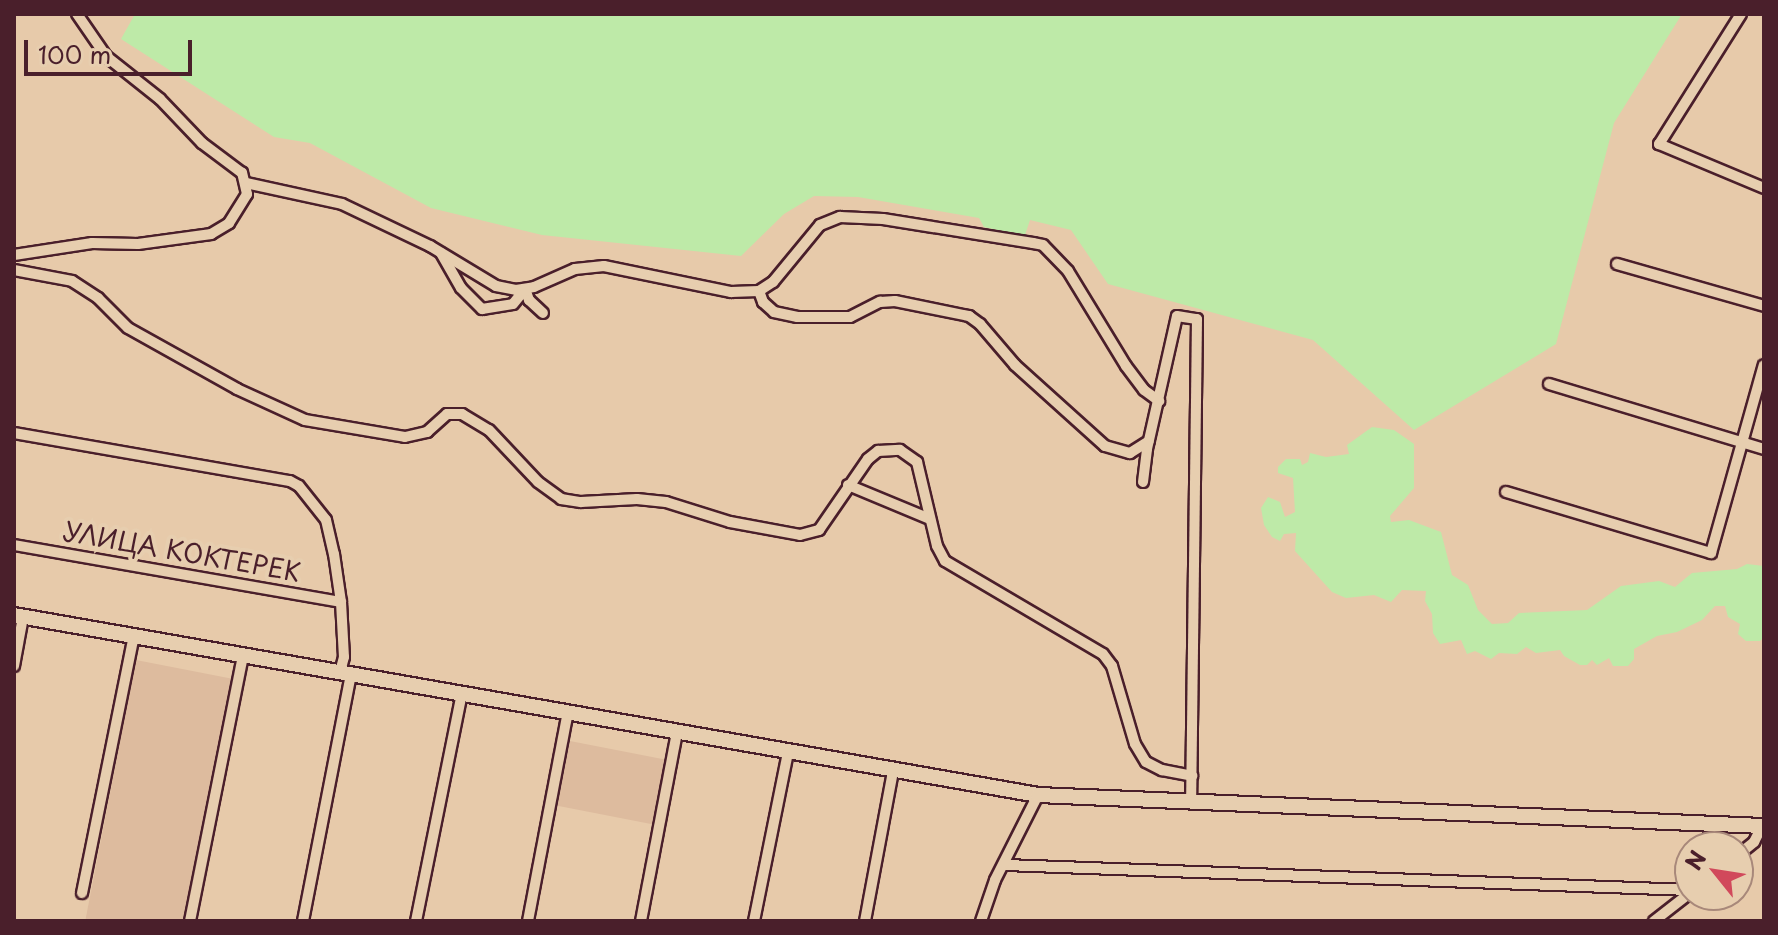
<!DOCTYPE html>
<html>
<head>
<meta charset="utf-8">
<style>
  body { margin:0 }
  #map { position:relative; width:1778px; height:935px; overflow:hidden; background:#e7caaa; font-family:"Playpen Sans",sans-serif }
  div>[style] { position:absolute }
  .built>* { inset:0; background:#ddbb9e; transform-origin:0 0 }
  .green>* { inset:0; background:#beeaa8 }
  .roads { filter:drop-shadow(2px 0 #4a1f2b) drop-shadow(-2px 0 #4a1f2b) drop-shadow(0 2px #4a1f2b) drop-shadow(0 -2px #4a1f2b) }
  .minor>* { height:10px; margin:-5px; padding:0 5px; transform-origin:5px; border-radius:5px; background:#e7ceaf }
  .secondary>* { height:14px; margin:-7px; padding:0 7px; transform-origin:7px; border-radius:7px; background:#e7ceaf }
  span { translate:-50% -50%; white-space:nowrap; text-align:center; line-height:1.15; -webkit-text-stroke:8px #e7ceaf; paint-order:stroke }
  .street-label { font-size:26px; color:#4a1f2b }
  .frame { position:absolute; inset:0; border:16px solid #4a1f2b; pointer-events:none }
  .north { position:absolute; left:1674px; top:831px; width:80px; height:80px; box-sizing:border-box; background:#e7ceaf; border:2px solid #a8887a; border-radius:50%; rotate:300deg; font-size:22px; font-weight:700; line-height:32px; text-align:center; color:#4a1f2b }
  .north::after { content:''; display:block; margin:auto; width:28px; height:36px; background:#d1495b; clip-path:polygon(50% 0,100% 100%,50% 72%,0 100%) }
  .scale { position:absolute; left:24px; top:40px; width:168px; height:36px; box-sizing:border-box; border:4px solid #4a1f2b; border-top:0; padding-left:10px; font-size:24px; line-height:28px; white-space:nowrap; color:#4a1f2b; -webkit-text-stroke:6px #e7ceaf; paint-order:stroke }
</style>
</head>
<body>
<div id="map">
  <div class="built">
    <i style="left:136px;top:660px;width:98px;height:266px;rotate:11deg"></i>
    <i style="left:570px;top:741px;width:98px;height:66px;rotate:11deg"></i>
  </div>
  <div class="green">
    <i style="clip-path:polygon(135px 14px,1682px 14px,1614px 123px,1556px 344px,1414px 430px,1313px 340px,1108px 284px,1071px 230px,1030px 220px,1025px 235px,1019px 235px,984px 227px,979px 218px,858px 197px,814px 196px,784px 214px,741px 256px,542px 235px,431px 208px,310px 143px,274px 137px,121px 39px)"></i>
    <i style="clip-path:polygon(1372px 427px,1394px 430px,1414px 444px,1414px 488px,1390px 516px,1391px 522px,1409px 520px,1441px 532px,1452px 575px,1468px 585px,1478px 610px,1492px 624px,1508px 623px,1519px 613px,1587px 610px,1621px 586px,1659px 581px,1675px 587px,1692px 573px,1737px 569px,1747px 564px,1764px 566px,1764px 637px,1760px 641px,1746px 641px,1738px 634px,1740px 624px,1728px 617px,1725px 606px,1715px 606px,1702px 620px,1677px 632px,1657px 636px,1634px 649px,1634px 659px,1628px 666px,1613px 666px,1609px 658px,1597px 665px,1592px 660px,1587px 665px,1580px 665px,1564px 656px,1560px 650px,1536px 653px,1526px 647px,1517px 654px,1499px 653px,1491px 659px,1475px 651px,1467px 654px,1461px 640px,1440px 644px,1433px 633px,1432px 614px,1425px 601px,1426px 591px,1402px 590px,1391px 602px,1374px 595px,1346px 598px,1332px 592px,1295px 551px,1296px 533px,1284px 534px,1280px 541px,1272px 537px,1264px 525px,1261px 508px,1268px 497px,1280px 502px,1285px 517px,1295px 512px,1293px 478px,1278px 473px,1278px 467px,1286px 459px,1300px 459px,1302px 465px,1308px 462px,1310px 453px,1326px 457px,1349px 454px,1347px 445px)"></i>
  </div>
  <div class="roads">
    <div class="minor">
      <i style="left:1741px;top:14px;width:154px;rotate:122.2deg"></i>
      <i style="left:1659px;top:144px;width:114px;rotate:22.7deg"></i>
      <i style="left:246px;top:183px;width:98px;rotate:12.3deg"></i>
      <i style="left:342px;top:204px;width:98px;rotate:25.5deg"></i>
      <i style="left:430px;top:246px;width:77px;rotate:31.2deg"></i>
      <i style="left:496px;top:286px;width:20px;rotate:11deg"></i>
      <i style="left:516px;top:290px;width:18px;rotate:-9deg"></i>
      <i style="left:534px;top:287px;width:45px;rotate:-23.7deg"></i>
      <i style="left:575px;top:269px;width:29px;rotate:-6deg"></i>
      <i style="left:604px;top:266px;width:130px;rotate:11.6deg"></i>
      <i style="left:731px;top:292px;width:28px;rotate:-2deg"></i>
      <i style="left:759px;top:291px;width:17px;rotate:-33deg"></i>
      <i style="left:773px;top:282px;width:74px;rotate:-50.5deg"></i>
      <i style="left:820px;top:225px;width:22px;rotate:-22deg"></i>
      <i style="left:840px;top:217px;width:43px;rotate:2.7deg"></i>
      <i style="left:883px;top:219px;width:152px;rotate:9.1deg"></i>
      <i style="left:1033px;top:243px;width:10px;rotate:11deg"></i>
      <i style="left:1043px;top:245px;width:36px;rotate:46deg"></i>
      <i style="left:1068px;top:271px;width:111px;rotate:58.6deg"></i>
      <i style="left:1126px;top:366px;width:30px;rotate:53deg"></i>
      <i style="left:1144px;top:390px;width:19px;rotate:36deg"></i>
      <i style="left:441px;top:253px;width:40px;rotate:60.3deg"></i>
      <i style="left:461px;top:288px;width:30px;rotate:45deg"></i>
      <i style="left:482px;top:309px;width:31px;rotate:-9deg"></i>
      <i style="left:513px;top:304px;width:19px;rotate:-51deg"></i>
      <i style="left:14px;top:255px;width:79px;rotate:-8.7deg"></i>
      <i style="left:92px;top:243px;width:46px;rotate:1.2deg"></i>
      <i style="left:138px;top:244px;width:74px;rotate:-7.8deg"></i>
      <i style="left:211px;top:234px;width:21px;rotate:-31deg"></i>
      <i style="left:229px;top:223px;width:34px;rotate:-58deg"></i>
      <i style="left:247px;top:194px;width:22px;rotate:-103deg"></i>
      <i style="left:242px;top:173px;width:50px;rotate:-143.1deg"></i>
      <i style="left:202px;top:143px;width:61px;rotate:-133.7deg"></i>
      <i style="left:160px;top:99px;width:69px;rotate:-141.5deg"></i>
      <i style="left:106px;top:56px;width:51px;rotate:-124.6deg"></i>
      <i style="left:1617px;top:264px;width:153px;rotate:15.9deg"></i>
      <i style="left:14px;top:270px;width:59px;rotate:10.7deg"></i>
      <i style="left:72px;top:281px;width:31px;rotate:33deg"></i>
      <i style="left:98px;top:298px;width:42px;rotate:45deg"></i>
      <i style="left:128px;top:328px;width:125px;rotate:29.2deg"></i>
      <i style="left:237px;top:389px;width:75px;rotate:24.5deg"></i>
      <i style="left:305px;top:420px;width:101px;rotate:9.6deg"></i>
      <i style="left:405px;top:437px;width:23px;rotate:-13deg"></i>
      <i style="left:427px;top:432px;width:27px;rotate:-42deg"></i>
      <i style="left:447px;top:414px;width:15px"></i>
      <i style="left:462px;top:414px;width:31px;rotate:31deg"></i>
      <i style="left:489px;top:430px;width:71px;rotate:46.7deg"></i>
      <i style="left:538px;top:482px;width:29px;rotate:36deg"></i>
      <i style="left:561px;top:499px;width:20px;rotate:9deg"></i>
      <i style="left:581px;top:502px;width:56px;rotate:-3.1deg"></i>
      <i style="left:637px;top:499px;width:29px;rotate:6deg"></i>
      <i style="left:666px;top:502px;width:67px;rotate:17.4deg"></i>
      <i style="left:730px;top:522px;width:71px;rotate:10.5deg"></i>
      <i style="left:800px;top:535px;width:20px;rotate:-15deg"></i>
      <i style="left:819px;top:530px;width:86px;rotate:-55.4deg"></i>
      <i style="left:868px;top:459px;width:13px;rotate:-39deg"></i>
      <i style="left:878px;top:451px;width:22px;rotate:-3deg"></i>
      <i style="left:900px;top:450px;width:21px;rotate:35deg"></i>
      <i style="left:917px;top:462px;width:86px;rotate:76.6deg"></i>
      <i style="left:937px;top:546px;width:17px;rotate:62deg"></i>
      <i style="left:945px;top:561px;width:183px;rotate:30.5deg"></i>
      <i style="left:1103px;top:654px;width:15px;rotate:53deg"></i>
      <i style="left:1112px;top:666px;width:81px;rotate:73.6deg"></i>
      <i style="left:1135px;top:744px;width:21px;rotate:59deg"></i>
      <i style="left:1146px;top:762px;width:18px;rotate:27deg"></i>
      <i style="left:1162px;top:770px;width:31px;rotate:11deg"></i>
      <i style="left:525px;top:289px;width:12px;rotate:70deg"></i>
      <i style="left:529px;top:300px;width:19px;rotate:43deg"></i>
      <i style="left:759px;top:291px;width:12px;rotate:70deg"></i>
      <i style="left:763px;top:302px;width:15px;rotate:42deg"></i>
      <i style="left:774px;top:312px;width:24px;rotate:12deg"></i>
      <i style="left:797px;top:317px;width:53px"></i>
      <i style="left:850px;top:317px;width:34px;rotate:-27deg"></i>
      <i style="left:880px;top:302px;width:15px;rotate:-4deg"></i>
      <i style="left:895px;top:301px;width:76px;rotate:11.5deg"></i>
      <i style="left:969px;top:316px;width:14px;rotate:36deg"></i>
      <i style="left:980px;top:324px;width:54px;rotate:49.5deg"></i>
      <i style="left:1015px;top:365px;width:121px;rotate:42deg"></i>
      <i style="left:1105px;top:446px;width:26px;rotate:16deg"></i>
      <i style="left:1130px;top:453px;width:22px;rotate:-32deg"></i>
      <i style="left:1549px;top:384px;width:225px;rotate:16.8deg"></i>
      <i style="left:14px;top:433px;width:280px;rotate:9.9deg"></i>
      <i style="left:290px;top:481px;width:10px;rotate:29deg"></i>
      <i style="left:299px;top:486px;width:43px;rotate:51.5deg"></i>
      <i style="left:326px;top:520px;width:35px;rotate:77deg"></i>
      <i style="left:334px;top:554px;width:49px;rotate:81.7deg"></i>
      <i style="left:341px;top:602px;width:55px;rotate:86.9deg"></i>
      <i style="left:344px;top:657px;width:16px;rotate:105deg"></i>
      <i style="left:1143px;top:482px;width:33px;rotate:-83deg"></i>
      <i style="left:1147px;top:449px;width:136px;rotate:-77.3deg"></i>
      <i style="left:1177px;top:316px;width:20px;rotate:9deg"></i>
      <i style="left:1197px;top:319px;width:480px;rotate:90.7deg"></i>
      <i style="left:848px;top:485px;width:89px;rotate:22.5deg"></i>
      <i style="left:1506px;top:492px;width:214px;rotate:16.6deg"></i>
      <i style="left:1711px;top:553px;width:195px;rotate:-74.3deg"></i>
      <i style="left:14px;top:545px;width:332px;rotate:9.9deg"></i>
      <i style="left:14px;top:666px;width:50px;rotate:-79.6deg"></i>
      <i style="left:1738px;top:855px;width:21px;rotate:-39deg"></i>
      <i style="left:1754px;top:842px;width:18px;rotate:-63deg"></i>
      <i style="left:1005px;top:865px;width:685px;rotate:2.09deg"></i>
      <i style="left:82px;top:893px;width:262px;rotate:-78.6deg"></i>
      <i style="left:190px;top:921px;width:271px;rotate:-78.7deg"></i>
      <i style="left:303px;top:921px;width:252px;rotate:-79deg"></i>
      <i style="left:416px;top:921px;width:233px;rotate:-78.6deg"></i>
      <i style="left:528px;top:921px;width:213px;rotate:-79.2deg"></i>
      <i style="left:641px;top:921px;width:192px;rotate:-79.2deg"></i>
      <i style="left:754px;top:921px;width:172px;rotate:-78.6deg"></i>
      <i style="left:865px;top:921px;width:153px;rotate:-79.4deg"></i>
      <i style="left:981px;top:921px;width:43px;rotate:-71.1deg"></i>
      <i style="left:995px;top:880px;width:95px;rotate:-63.2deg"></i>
      <i style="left:1654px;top:921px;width:46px;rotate:-37.9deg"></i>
    </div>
    <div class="secondary">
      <i style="left:14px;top:615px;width:1040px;rotate:9.97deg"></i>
      <i style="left:1038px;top:795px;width:727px;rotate:2.45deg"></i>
    </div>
  </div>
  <div class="street-label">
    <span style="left:182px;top:551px;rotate:10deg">УЛИЦА КОКТЕРЕК</span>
  </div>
  <div class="frame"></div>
  <div class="north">N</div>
  <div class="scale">100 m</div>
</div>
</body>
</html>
